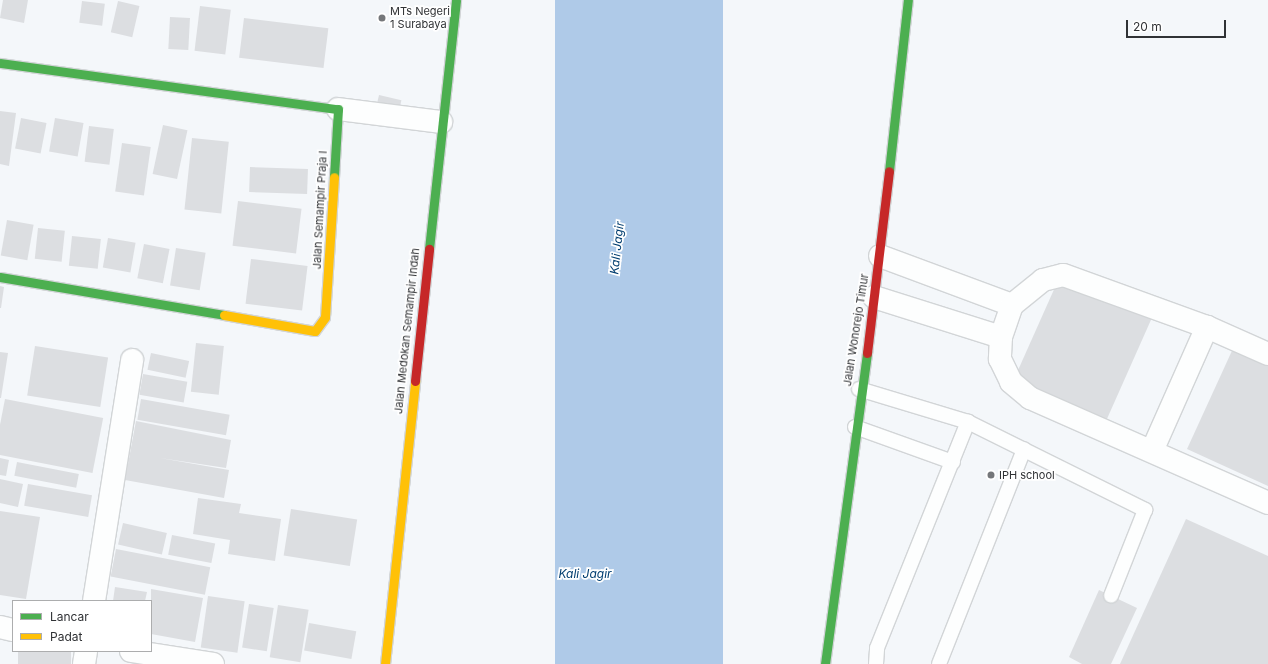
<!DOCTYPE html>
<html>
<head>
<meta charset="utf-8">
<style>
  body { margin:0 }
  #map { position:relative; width:1268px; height:664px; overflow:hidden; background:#f4f7fa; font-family:Inter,sans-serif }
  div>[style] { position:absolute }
  .water>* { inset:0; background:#afcae8; transform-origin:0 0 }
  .building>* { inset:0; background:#dcdee1; transform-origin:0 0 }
  .roads { filter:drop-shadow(1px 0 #d2d5d7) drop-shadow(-1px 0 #d2d5d7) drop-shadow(0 1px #d2d5d7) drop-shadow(0 -1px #d2d5d7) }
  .lane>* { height:14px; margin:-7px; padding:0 7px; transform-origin:7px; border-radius:7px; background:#fdfefe }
  .street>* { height:22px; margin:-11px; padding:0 11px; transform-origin:11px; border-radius:11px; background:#fdfefe }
  .fast>* { height:9px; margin:-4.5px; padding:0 4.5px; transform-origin:4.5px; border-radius:4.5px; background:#4caf50 }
  .slow>* { height:9px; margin:-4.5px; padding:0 4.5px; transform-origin:4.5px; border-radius:4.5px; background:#ffc107 }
  .jam>* { height:9px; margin:-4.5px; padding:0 4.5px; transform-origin:4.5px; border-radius:4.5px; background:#c62828 }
  .dots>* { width:11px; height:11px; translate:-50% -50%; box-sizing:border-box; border:2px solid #fff; border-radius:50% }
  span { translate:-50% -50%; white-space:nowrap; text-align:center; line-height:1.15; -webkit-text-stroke:3.5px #fff; paint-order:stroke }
  .poi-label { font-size:11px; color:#303235 }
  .left { translate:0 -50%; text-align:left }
  .street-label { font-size:11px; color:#303235 }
  .water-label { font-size:12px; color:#003d6f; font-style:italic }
  .legend { position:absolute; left:12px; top:600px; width:140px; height:52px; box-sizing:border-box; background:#fff; border:1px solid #acadae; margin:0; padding:5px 7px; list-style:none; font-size:12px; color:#303235 }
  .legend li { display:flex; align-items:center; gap:8px; height:20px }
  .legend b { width:20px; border:1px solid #acadae }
  .scale { position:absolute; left:1126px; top:20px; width:100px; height:18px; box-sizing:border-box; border:2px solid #303235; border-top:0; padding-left:5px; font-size:12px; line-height:14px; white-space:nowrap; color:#303235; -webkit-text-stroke:3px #fff; paint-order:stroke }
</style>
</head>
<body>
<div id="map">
  <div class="water">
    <i style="left:555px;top:0;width:168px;height:668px"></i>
  </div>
  <div class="building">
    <i style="clip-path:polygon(3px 0,28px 0,24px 23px,0 18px)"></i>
    <i style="left:82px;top:1px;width:23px;height:22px;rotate:7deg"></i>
    <i style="left:118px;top:1px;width:22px;height:32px;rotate:13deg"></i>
    <i style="left:200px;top:6px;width:31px;height:45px;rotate:7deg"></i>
    <i style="left:170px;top:17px;width:20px;height:32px;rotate:3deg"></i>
    <i style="left:244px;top:18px;width:85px;height:40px;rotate:7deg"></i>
    <i style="left:379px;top:95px;width:23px;height:16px;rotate:13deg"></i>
    <i style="clip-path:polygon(0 111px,16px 113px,9px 166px,0 164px)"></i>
    <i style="left:21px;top:118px;width:26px;height:31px;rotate:11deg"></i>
    <i style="left:55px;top:118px;width:29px;height:34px;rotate:10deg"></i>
    <i style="left:163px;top:125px;width:25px;height:50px;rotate:12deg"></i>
    <i style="left:89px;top:126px;width:25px;height:36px;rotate:7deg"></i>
    <i style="left:192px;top:138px;width:37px;height:72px;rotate:6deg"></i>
    <i style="left:122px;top:143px;width:29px;height:49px;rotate:8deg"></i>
    <i style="left:250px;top:167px;width:58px;height:25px;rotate:2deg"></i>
    <i style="left:238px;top:201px;width:64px;height:45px;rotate:7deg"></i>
    <i style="left:7px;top:220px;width:27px;height:36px;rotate:10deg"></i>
    <i style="left:38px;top:228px;width:27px;height:31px;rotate:6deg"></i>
    <i style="left:72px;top:236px;width:29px;height:30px;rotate:6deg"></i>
    <i style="left:108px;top:238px;width:28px;height:30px;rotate:10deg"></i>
    <i style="left:144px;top:244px;width:26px;height:35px;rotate:11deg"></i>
    <i style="left:176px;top:248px;width:30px;height:38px;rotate:9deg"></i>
    <i style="left:251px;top:259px;width:57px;height:45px;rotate:7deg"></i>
    <i style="left:1060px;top:276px;width:101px;height:112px;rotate:24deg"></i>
    <i style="clip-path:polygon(0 286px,4px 287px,1px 308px,0 308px)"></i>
    <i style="clip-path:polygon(1236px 342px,1268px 357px,1268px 486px,1187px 449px)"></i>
    <i style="left:196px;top:343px;width:28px;height:49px;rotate:6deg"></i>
    <i style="left:35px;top:346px;width:74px;height:50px;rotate:9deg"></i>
    <i style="clip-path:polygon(0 352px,8px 353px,1px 398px,0 398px)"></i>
    <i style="left:151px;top:353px;width:39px;height:17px;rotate:12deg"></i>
    <i style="left:143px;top:374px;width:45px;height:21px;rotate:10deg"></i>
    <i style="left:5px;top:399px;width:100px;height:56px;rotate:11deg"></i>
    <i style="left:141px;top:399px;width:90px;height:21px;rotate:10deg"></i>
    <i style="clip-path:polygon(136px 421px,231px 440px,226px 468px,160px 458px,229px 470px,224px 498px,125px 480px)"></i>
    <i style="clip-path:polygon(0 458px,9px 460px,6px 476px,0 475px)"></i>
    <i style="left:17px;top:462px;width:63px;height:14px;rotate:11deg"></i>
    <i style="clip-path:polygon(0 479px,23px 484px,18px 507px,0 503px)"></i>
    <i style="left:28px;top:484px;width:65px;height:22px;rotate:10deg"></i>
    <i style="clip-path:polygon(198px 498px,241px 504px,239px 513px,281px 519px,275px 561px,228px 554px,230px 540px,193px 534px)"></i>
    <i style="left:291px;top:509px;width:67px;height:47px;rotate:9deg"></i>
    <i style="clip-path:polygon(0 511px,40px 517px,26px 599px,0 595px)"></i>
    <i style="clip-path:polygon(1186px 519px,1268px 556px,1268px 664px,1120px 664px)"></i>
    <i style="left:123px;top:523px;width:45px;height:22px;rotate:13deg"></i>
    <i style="left:172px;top:535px;width:44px;height:20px;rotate:11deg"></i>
    <i style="left:116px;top:549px;width:96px;height:28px;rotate:11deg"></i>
    <i style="clip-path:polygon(115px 587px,147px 592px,145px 601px,113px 601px)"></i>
    <i style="clip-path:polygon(151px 589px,203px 598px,195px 642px,151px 634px)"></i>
    <i style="clip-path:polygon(1099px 590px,1137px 608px,1111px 664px,1082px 664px,1069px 657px)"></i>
    <i style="left:208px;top:596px;width:37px;height:52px;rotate:8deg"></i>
    <i style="left:249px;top:604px;width:25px;height:44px;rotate:9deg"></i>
    <i style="left:278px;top:605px;width:31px;height:53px;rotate:9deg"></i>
    <i style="left:309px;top:623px;width:48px;height:28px;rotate:10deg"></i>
    <i style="left:18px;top:651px;width:53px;height:13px"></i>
  </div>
  <div class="roads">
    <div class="lane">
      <i style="left:859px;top:389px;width:114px;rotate:16.8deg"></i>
      <i style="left:968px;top:422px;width:198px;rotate:26.4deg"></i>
      <i style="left:1145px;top:510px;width:92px;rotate:111.6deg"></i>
      <i style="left:855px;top:427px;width:104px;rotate:19.7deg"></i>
      <i style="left:876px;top:664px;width:16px;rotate:-86deg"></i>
      <i style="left:877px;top:648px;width:244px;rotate:-68.1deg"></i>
      <i style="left:939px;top:664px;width:231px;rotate:-68.4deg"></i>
    </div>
    <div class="street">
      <i style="left:338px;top:109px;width:104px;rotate:7.2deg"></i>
      <i style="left:880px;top:256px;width:141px;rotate:20.4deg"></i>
      <i style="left:874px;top:297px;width:133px;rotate:17.5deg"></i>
      <i style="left:1268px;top:354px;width:67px;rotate:-156.1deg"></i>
      <i style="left:1207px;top:327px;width:153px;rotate:-160.1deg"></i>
      <i style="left:1063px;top:275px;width:21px;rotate:166deg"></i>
      <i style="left:1043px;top:280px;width:40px;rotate:141deg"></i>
      <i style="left:1012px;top:305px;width:34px;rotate:109deg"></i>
      <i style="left:1001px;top:337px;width:22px;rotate:93deg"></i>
      <i style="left:1000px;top:359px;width:25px;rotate:64deg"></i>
      <i style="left:1011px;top:382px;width:25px;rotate:40deg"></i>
      <i style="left:1030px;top:398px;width:260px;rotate:23.8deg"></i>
      <i style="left:1152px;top:451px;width:136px;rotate:-66.1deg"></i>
      <i style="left:94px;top:601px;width:244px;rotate:-81deg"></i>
      <i style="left:0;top:627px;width:13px;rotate:13deg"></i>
      <i style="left:131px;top:651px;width:83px;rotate:9deg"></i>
      <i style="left:84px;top:664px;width:13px;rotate:-81deg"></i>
    </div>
    <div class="fast">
      <i style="left:0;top:63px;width:341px;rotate:7.8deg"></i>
      <i style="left:338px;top:109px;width:68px;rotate:93.4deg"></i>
      <i style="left:889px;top:171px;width:172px;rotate:-83.7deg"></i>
      <i style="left:429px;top:249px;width:250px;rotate:-83.8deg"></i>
      <i style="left:0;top:277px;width:227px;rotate:9.6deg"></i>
      <i style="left:825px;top:664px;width:314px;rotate:-82.3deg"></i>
    </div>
    <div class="slow">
      <i style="left:224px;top:315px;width:92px;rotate:10deg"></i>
      <i style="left:315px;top:331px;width:17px;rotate:-54deg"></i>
      <i style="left:325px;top:317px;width:140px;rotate:-86.3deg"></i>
      <i style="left:385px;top:664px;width:285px;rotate:-83.9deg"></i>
    </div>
    <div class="jam">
      <i style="left:867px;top:353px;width:183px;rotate:-83.1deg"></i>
      <i style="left:415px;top:381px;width:133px;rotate:-83.9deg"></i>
    </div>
  </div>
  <div class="dots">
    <i style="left:382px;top:18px;background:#75777a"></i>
    <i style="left:991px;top:475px;background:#75777a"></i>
  </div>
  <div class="poi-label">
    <span class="left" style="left:390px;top:18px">MTs Negeri<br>1 Surabaya</span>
    <span class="left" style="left:999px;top:475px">IPH school</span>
  </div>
  <div class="street-label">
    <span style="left:320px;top:210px;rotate:-87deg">Jalan Semampir Praja I</span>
    <span style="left:856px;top:330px;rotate:-81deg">Jalan Wonorejo Timur</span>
    <span style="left:407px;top:331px;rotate:-84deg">Jalan Medokan Semampir Indah</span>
  </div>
  <div class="water-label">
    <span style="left:617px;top:248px;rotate:-84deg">Kali Jagir</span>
    <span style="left:585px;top:574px">Kali Jagir</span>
  </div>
  <ul class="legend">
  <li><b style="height:5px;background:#4caf50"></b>Lancar</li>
  <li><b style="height:5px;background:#ffc107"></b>Padat</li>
  </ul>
  <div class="scale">20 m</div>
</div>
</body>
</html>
